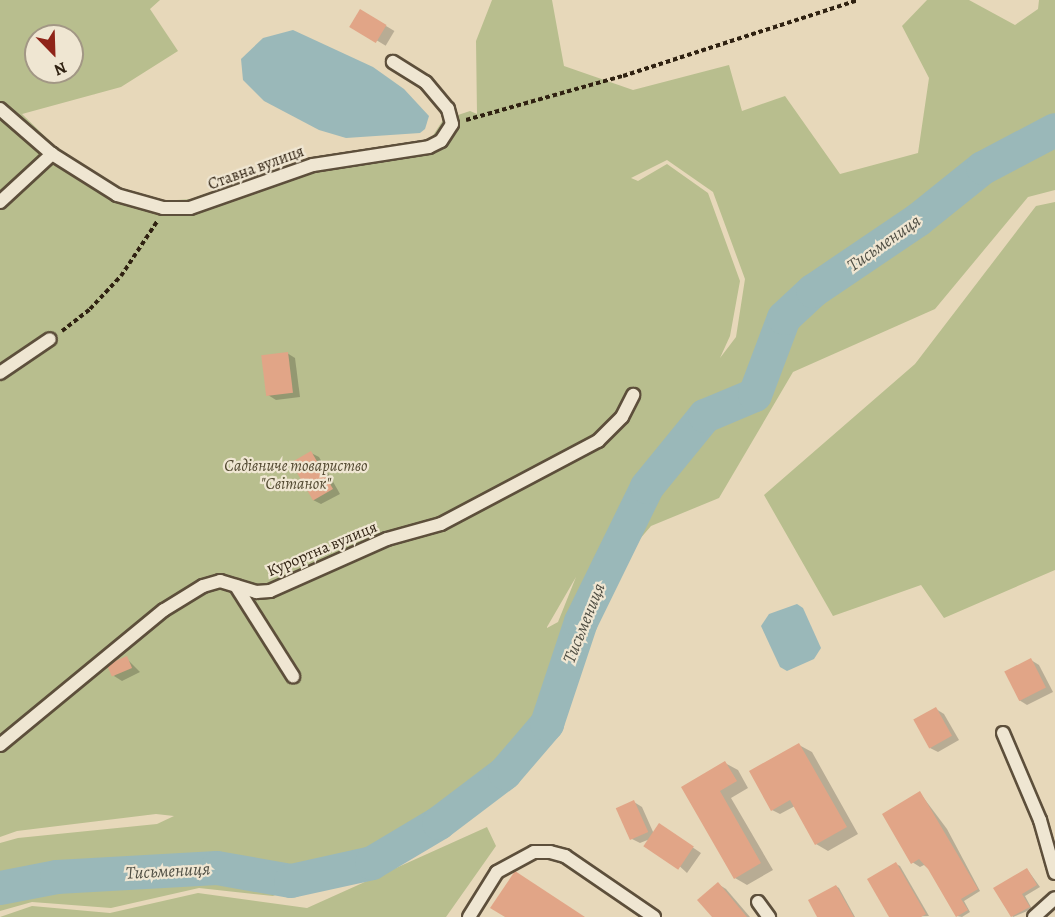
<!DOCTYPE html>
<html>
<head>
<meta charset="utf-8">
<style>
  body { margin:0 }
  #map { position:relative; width:1055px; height:917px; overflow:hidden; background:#e7d8ba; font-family:Alegreya,serif }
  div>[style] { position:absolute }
  .green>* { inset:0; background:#b8be8e }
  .water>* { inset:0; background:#9ab8b9 }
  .shadow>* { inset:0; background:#0003; transform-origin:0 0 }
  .river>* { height:34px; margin:-17px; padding:0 17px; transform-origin:17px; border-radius:17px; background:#9ab8b9 }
  .building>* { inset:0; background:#e1a587; transform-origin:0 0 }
  .path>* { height:4px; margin-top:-2px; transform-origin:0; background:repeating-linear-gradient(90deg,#2f2111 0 4.5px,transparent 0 7.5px) }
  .roads { filter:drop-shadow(2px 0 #5d4f3b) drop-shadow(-2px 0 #5d4f3b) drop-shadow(0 2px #5d4f3b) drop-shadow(0 -2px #5d4f3b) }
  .lane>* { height:12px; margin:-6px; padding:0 6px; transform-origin:6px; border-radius:6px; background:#efe6d2 }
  span { translate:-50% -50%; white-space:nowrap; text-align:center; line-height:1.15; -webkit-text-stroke:4.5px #efe6d2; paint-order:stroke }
  .street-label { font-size:16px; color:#2f2111 }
  .park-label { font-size:16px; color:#514830; font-style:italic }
  .water-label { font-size:18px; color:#4f4e43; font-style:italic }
  .north { position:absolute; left:24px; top:24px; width:60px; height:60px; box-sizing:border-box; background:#efe6d2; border:2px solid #a29785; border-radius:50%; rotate:157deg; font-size:16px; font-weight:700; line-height:24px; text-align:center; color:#2f2111 }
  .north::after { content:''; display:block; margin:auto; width:21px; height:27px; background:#8f2418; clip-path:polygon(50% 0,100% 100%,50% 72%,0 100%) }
</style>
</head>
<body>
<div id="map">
  <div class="green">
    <i style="clip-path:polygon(evenodd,0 0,160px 0,150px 9px,178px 51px,121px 87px,22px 114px,59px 150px,118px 187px,163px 201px,191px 199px,309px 158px,430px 140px,443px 120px,470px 111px,477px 114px,476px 41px,492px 0,552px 0,564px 66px,633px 90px,729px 65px,742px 111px,785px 96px,840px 174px,918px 153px,929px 78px,902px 26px,927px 0,969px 0,1015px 25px,1038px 9px,1039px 0,1055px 0,1055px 190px,1028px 197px,935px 309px,793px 372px,719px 498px,651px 526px,573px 617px,538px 719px,499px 769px,435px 817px,369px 853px,273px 896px,199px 888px,111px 908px,32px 902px,0 911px,0 843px,18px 838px,157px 824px,174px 816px,156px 814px,17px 831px,0 837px,0 0,36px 36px,72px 36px,72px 72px,36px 72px,36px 36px,0 0,667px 160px,713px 192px,745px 279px,736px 337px,720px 358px,730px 336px,740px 281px,708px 193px,667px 164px,638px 181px,631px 178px,667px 160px,0 0,576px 577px,558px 622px,547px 628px,547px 627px,576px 577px)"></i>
    <i style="clip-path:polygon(1055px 202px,1055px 570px,944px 618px,921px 585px,833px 616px,764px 495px,915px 364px,1036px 206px)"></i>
    <i style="clip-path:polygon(487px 827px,496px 846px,446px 917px,0 917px,32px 906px,110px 913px,198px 893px,307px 908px)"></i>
  </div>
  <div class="water">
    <i style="clip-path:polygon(293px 30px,373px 67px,404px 89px,429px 116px,425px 129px,420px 133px,346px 138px,319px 130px,264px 101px,243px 80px,241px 59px,263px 38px)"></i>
    <i style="clip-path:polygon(797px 604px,803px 608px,821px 648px,814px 659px,787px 671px,780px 667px,761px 626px,769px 614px)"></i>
  </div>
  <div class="shadow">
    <i style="left:361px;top:11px;width:39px;height:17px;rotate:31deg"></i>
    <i style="clip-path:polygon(287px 353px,295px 358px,300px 397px,276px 400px,268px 395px)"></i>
    <i style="clip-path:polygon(311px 453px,319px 457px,340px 494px,321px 504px,313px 500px)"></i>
    <i style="clip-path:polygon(126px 658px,140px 672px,122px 681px,114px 676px)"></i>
    <i style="clip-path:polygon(1031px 660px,1039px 665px,1053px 692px,1027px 705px,1019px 700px)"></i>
    <i style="clip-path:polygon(936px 709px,944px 714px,959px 740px,938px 752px,930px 748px)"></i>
    <i style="clip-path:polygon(799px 745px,812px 752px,858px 834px,828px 851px,816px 844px,795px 806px,780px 814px,772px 810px)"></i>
    <i style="clip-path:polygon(725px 763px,738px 770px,748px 788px,731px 798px,773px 870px,747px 885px,735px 878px,683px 787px)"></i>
    <i style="clip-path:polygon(920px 793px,947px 829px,980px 891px,964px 901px,970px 912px,962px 917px,957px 916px,931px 871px,924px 865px,920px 867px,912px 862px)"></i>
    <i style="clip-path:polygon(634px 802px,642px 807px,654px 834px,667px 830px,701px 853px,687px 873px,650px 839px,640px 843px,632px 839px)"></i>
    <i style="clip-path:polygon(896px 864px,900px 866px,929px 916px,890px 917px)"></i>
    <i style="clip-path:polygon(1027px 869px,1040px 887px,1025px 896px,1032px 909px,1013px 917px,995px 888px)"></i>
    <i style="clip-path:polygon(718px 884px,726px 889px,750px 917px,714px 917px)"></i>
    <i style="clip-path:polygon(836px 886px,839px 888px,855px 917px,819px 917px)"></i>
  </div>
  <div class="river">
    <i style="left:0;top:888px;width:58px;rotate:-10.9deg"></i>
    <i style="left:57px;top:877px;width:160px;rotate:-3.2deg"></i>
    <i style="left:217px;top:868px;width:75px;rotate:10deg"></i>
    <i style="left:291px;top:881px;width:83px;rotate:-12.5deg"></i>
    <i style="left:372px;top:863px;width:78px;rotate:-30.8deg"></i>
    <i style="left:439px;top:823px;width:83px;rotate:-37.1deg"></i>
    <i style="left:505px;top:773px;width:65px;rotate:-49.4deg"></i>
    <i style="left:547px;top:724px;width:108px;rotate:-71.6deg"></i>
    <i style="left:581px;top:622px;width:150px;rotate:-63.9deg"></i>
    <i style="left:647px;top:487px;width:92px;rotate:-50.8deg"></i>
    <i style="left:705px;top:416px;width:54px;rotate:-22.8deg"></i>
    <i style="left:755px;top:395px;width:82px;rotate:-69.4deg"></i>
    <i style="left:784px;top:318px;width:40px;rotate:-43deg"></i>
    <i style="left:813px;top:291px;width:127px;rotate:-34.1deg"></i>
    <i style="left:918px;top:220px;width:83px;rotate:-38.7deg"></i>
    <i style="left:983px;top:168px;width:81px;rotate:-27.8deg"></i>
  </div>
  <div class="building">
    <i style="left:360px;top:9px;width:31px;height:21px;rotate:31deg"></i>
    <i style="left:288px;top:352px;width:41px;height:27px;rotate:83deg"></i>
    <i style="left:311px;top:451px;width:44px;height:23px;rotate:60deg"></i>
    <i style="left:127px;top:656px;width:13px;height:22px;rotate:67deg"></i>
    <i style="left:1031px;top:658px;width:33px;height:30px;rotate:63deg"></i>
    <i style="left:936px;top:707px;width:33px;height:26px;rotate:61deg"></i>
    <i style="clip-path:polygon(799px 743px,847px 827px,815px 845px,790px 800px,771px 811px,749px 771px)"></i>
    <i style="clip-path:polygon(725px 761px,737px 781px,720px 791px,761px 863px,734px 879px,681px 787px)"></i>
    <i style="clip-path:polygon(920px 791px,978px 889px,961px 899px,968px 910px,956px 917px,928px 869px,919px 859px,911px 864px,882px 814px)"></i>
    <i style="left:634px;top:800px;width:35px;height:20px;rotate:66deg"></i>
    <i style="left:659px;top:823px;width:42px;height:28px;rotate:34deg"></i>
    <i style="clip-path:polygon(896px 862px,926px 914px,921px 917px,889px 917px,867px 879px)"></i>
    <i style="clip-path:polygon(1027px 868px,1037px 885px,1022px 894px,1030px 907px,1011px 917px,993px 888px)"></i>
    <i style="clip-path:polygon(515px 871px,585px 917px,505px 917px,490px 908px)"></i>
    <i style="clip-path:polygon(718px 882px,747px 917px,712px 917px,697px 900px)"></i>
    <i style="clip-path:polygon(836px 885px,854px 917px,817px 917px,808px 900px)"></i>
  </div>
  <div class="path">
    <i style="left:466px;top:120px;width:163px;rotate:-15.7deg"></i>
    <i style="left:623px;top:76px;width:247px;rotate:-17.9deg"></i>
    <i style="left:62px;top:331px;width:36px;rotate:-38deg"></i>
    <i style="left:90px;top:309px;width:45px;rotate:-46.8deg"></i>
    <i style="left:121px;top:276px;width:67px;rotate:-56.5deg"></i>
  </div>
  <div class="roads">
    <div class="lane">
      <i style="left:0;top:109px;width:69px;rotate:40.9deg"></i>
      <i style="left:52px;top:154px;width:77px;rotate:32.2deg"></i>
      <i style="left:117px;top:195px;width:48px;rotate:15.8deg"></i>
      <i style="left:163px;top:208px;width:27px"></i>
      <i style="left:190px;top:208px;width:130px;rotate:-19.3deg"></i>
      <i style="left:313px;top:165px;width:117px;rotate:-8.8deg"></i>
      <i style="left:429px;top:147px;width:13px;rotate:-27deg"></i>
      <i style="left:441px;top:141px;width:20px;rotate:-57deg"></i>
      <i style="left:452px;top:124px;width:16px;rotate:-105deg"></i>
      <i style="left:448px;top:109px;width:35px;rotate:-130deg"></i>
      <i style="left:425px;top:82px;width:38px;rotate:-148deg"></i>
      <i style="left:0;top:202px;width:71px;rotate:-42.7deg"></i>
      <i style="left:0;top:373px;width:60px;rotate:-34.2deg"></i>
      <i style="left:236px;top:586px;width:107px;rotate:57.7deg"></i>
      <i style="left:1003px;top:733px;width:95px;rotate:67deg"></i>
      <i style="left:1040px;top:820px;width:55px;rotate:74.2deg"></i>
      <i style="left:0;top:745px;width:212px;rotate:-39.5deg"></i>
      <i style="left:164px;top:610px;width:46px;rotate:-31.6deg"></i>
      <i style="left:203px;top:586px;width:18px;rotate:-16deg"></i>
      <i style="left:220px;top:581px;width:38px;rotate:17deg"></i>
      <i style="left:256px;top:592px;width:14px;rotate:-4deg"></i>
      <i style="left:270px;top:591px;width:128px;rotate:-24deg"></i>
      <i style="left:387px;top:539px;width:56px;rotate:-15.5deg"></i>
      <i style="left:441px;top:524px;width:178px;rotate:-27.9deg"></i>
      <i style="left:598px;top:441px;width:34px;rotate:-45deg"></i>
      <i style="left:622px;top:417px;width:25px;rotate:-63deg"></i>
      <i style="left:758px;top:902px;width:19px;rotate:54deg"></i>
      <i style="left:469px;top:917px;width:53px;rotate:-58.1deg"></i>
      <i style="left:497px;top:872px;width:42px;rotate:-28.4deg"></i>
      <i style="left:534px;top:852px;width:16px"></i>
      <i style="left:550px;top:852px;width:16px;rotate:15deg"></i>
      <i style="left:565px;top:856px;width:108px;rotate:34.4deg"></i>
      <i style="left:1034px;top:917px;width:28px;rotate:-42deg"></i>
    </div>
  </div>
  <div class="street-label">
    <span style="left:256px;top:168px;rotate:-20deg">Ставна вулиця</span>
    <span style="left:322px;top:549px;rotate:-23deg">Курортна вулиця</span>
  </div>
  <div class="park-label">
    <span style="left:296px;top:475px">Садівниче товариство<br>"Світанок"</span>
  </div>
  <div class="water-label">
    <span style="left:884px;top:243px;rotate:-35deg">Тисьмениця</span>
    <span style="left:584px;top:623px;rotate:-68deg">Тисьмениця</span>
    <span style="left:168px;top:871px;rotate:-3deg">Тисьмениця</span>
  </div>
  <div class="north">N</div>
</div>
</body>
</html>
